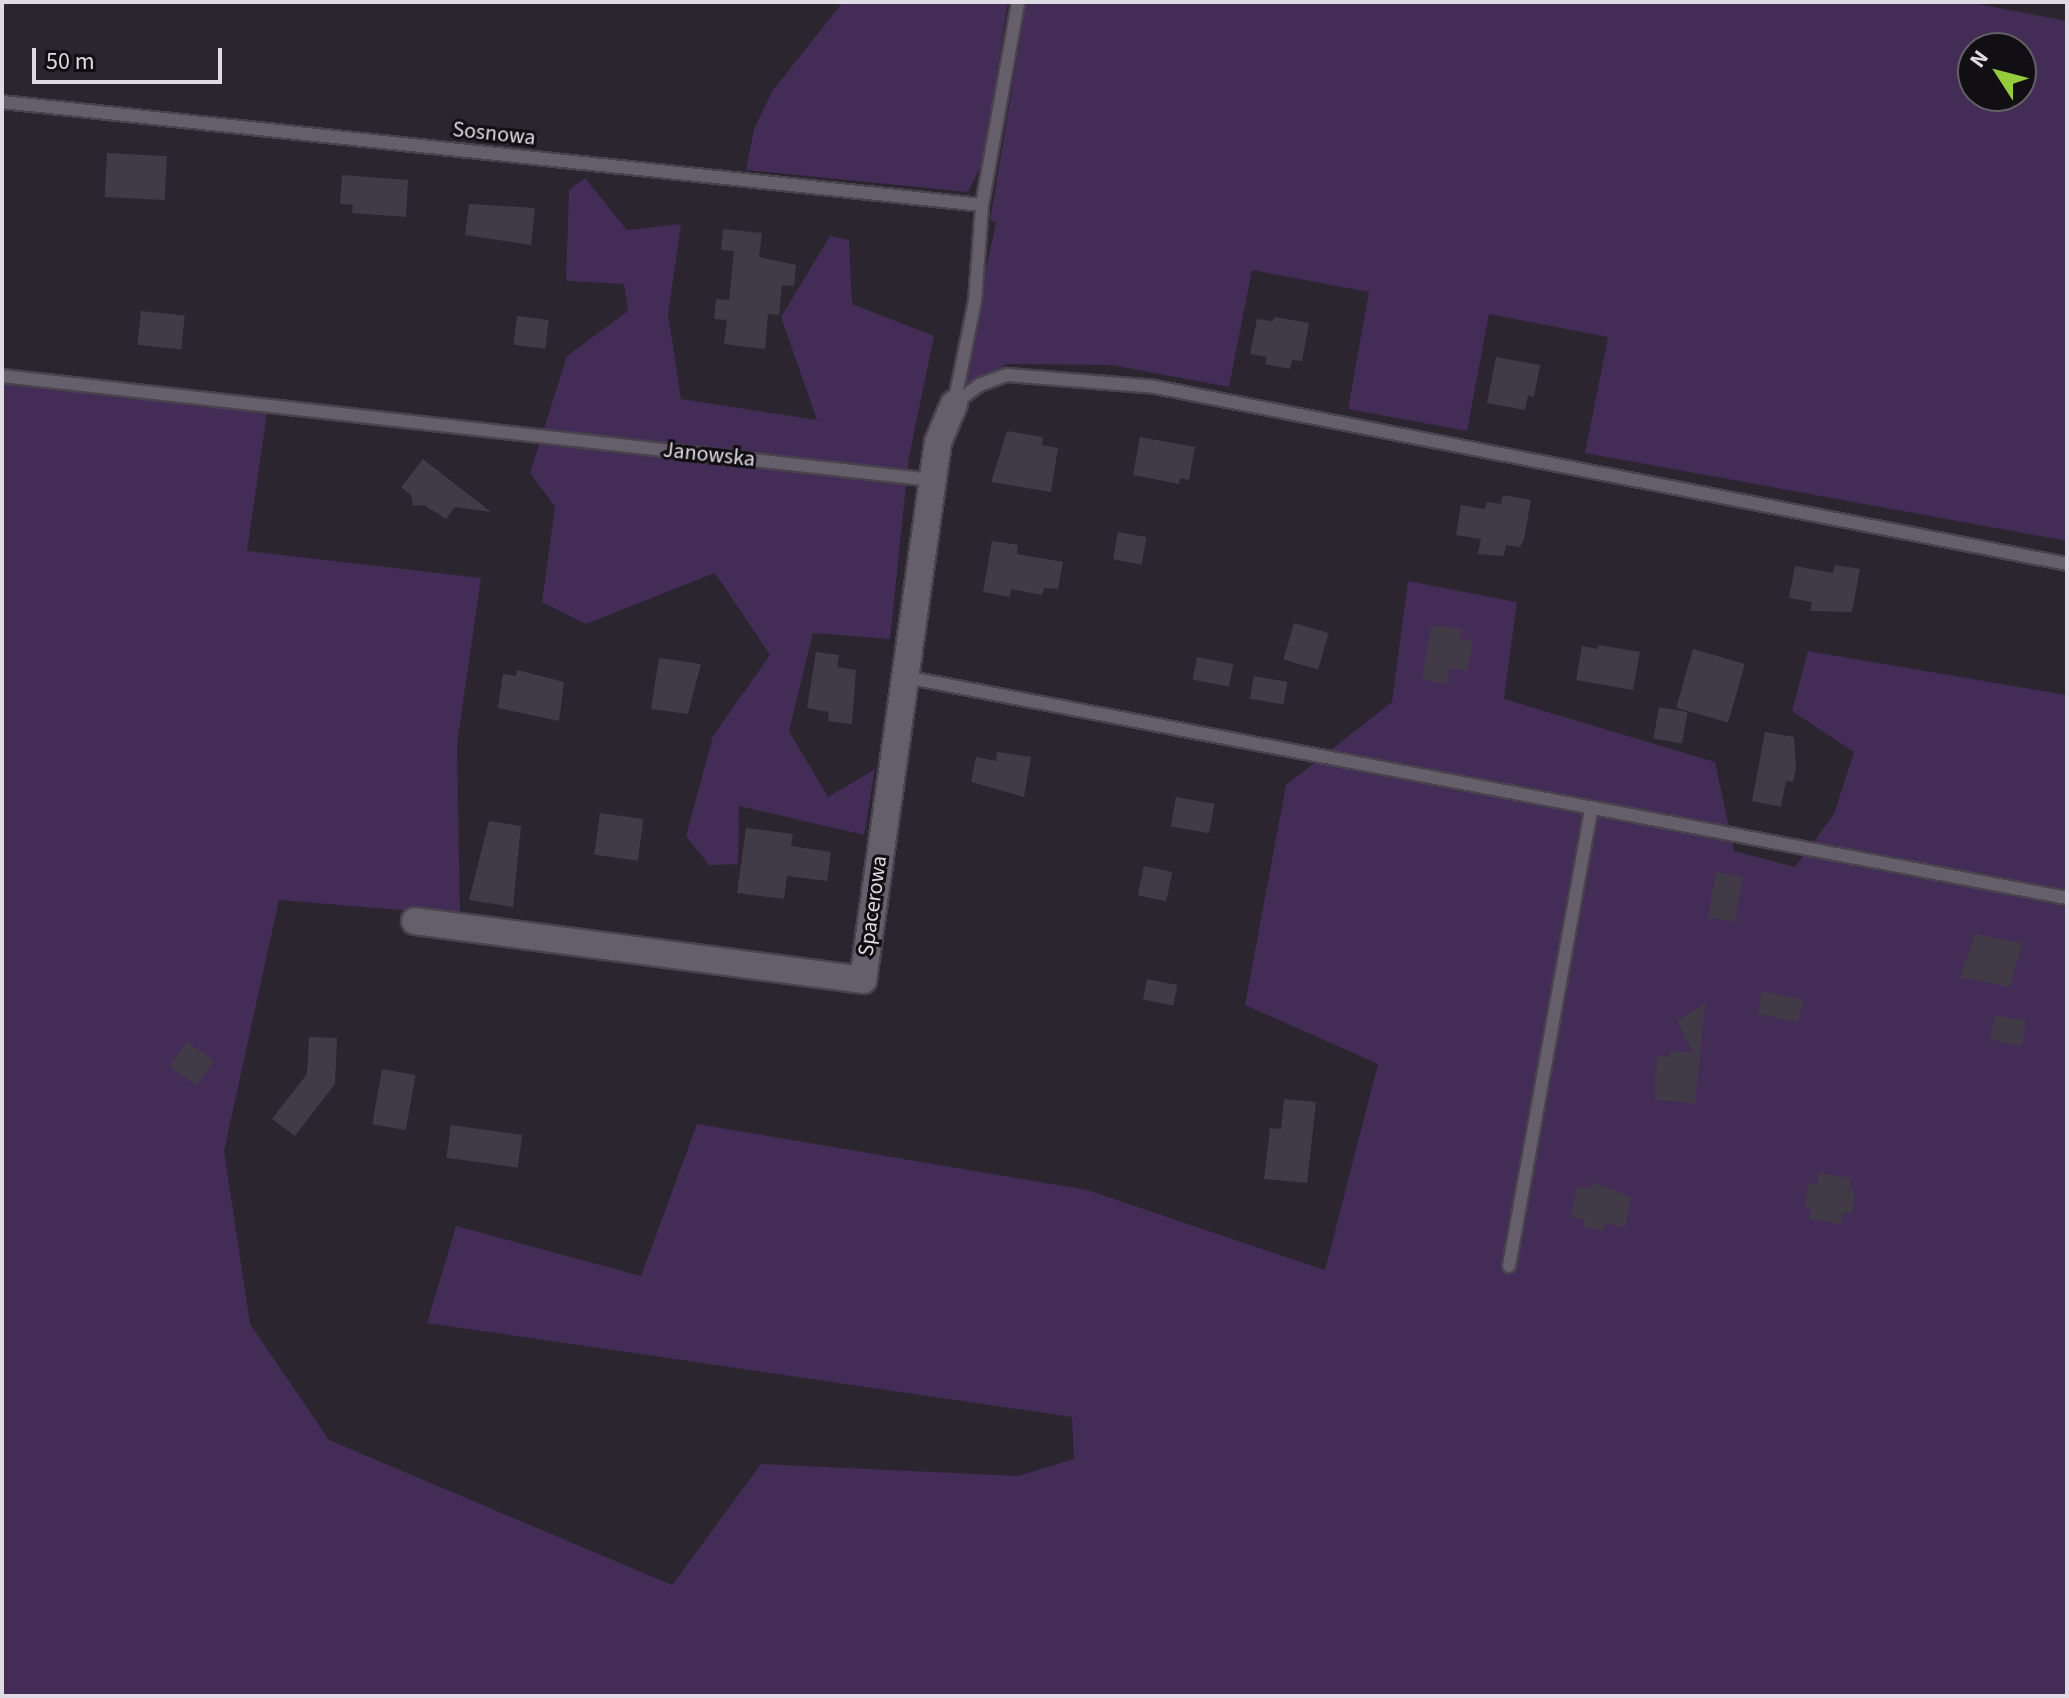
<!DOCTYPE html>
<html>
<head>
<meta charset="utf-8">
<style>
  body { margin:0 }
  #map { position:relative; width:2069px; height:1698px; overflow:hidden; background:#2a252f; font-family:"Source Sans 3",sans-serif }
  div>[style] { position:absolute }
  .green>* { inset:0; background:#432c56 }
  .building>* { inset:0; background:#413b47; transform-origin:0 0 }
  .roads { filter:drop-shadow(2px 0 #48434c) drop-shadow(-2px 0 #48434c) drop-shadow(0 2px #48434c) drop-shadow(0 -2px #48434c) }
  .service>* { height:12px; margin:-6px; padding:0 6px; transform-origin:6px; border-radius:6px; background:#655f6b }
  .minor>* { height:26px; margin:-13px; padding:0 13px; transform-origin:13px; border-radius:13px; background:#655f6b }
  span { translate:-50% -50%; white-space:nowrap; text-align:center; line-height:1.15; -webkit-text-stroke:6px #120f14; paint-order:stroke }
  .street-label { font-size:22px; color:#dedbe2 }
  .frame { position:absolute; inset:0; border:4px solid #dedbe2; pointer-events:none }
  .north { position:absolute; left:1957px; top:32px; width:80px; height:80px; box-sizing:border-box; background:#120f14; border:2px solid #646166; border-radius:50%; rotate:306deg; font-size:22px; font-weight:700; line-height:32px; text-align:center; color:#dedbe2 }
  .north::after { content:''; display:block; margin:auto; width:28px; height:36px; background:#95cc3b; clip-path:polygon(50% 0,100% 100%,50% 72%,0 100%) }
  .scale { position:absolute; left:32px; top:48px; width:190px; height:36px; box-sizing:border-box; border:4px solid #dedbe2; border-top:0; padding-left:10px; font-size:24px; line-height:28px; white-space:nowrap; color:#dedbe2; -webkit-text-stroke:6px #120f14; paint-order:stroke }
</style>
</head>
<body>
<div id="map">
  <div class="green">
    <i style="clip-path:polygon(843px 2px,1008px 2px,983px 162px,968px 192px,746px 170px,754px 129px,773px 90px)"></i>
    <i style="clip-path:polygon(evenodd,1026px 2px,1968px 2px,2067px 21px,2067px 541px,1585px 453px,1608px 337px,1489px 314px,1467px 431px,1348px 409px,1369px 292px,1252px 270px,1229px 387px,1112px 365px,1007px 364px,961px 390px,996px 222px,990px 221px,1026px 2px,1973px 48px,2021px 48px,2021px 96px,1973px 96px,1973px 48px)"></i>
    <i style="clip-path:polygon(585px 178px,627px 230px,681px 224px,668px 314px,681px 399px,817px 420px,781px 317px,830px 236px,849px 240px,852px 304px,934px 336px,909px 457px,890px 639px,813px 633px,789px 731px,828px 797px,875px 769px,864px 835px,739px 806px,738px 864px,709px 865px,686px 836px,713px 736px,770px 655px,715px 573px,586px 624px,542px 602px,555px 507px,530px 473px,567px 356px,628px 311px,624px 284px,566px 281px,569px 190px)"></i>
    <i style="clip-path:polygon(2px 376px,268px 406px,247px 551px,481px 578px,457px 744px,460px 915px,279px 900px,224px 1151px,250px 1324px,329px 1440px,672px 1585px,761px 1464px,1018px 1476px,1074px 1459px,1072px 1417px,427px 1323px,456px 1226px,641px 1276px,697px 1124px,1087px 1190px,1325px 1270px,1378px 1064px,1245px 1005px,1286px 785px,1392px 702px,1408px 581px,1517px 602px,1504px 699px,1715px 762px,1734px 851px,1795px 867px,1834px 814px,1854px 752px,1792px 711px,1808px 651px,2067px 695px,2067px 1696px,2px 1696px)"></i>
  </div>
  <div class="building">
    <i style="left:107px;top:153px;width:60px;height:44px;rotate:3deg"></i>
    <i style="clip-path:polygon(342px 175px,408px 180px,406px 217px,352px 213px,353px 205px,340px 204px)"></i>
    <i style="clip-path:polygon(469px 204px,535px 208px,531px 245px,465px 235px)"></i>
    <i style="clip-path:polygon(723px 229px,762px 233px,759px 257px,796px 265px,794px 286px,782px 285px,779px 315px,768px 314px,765px 349px,724px 344px,727px 320px,714px 319px,716px 299px,729px 300px,734px 251px,721px 250px)"></i>
    <i style="left:141px;top:311px;width:44px;height:34px;rotate:6deg"></i>
    <i style="left:517px;top:316px;width:32px;height:29px;rotate:7deg"></i>
    <i style="clip-path:polygon(1274px 317px,1309px 323px,1302px 361px,1292px 360px,1290px 369px,1265px 364px,1267px 357px,1250px 354px,1257px 319px,1273px 321px)"></i>
    <i style="clip-path:polygon(1496px 357px,1540px 365px,1534px 397px,1528px 395px,1525px 410px,1487px 403px)"></i>
    <i style="clip-path:polygon(1007px 431px,1043px 437px,1042px 445px,1058px 448px,1051px 492px,991px 482px)"></i>
    <i style="clip-path:polygon(1140px 437px,1195px 447px,1189px 480px,1180px 478px,1179px 484px,1133px 475px)"></i>
    <i style="clip-path:polygon(423px 459px,491px 512px,455px 507px,446px 519px,424px 505px,413px 506px,411px 495px,401px 487px)"></i>
    <i style="clip-path:polygon(1503px 495px,1531px 500px,1524px 539px,1520px 547px,1506px 545px,1504px 556px,1478px 554px,1481px 539px,1456px 535px,1461px 505px,1485px 509px,1487px 502px,1501px 504px)"></i>
    <i style="left:1118px;top:532px;width:29px;height:28px;rotate:10deg"></i>
    <i style="clip-path:polygon(992px 541px,1018px 545px,1017px 554px,1063px 562px,1058px 589px,1044px 588px,1042px 595px,1011px 589px,1010px 597px,983px 592px)"></i>
    <i style="clip-path:polygon(1835px 565px,1860px 569px,1852px 612px,1810px 611px,1812px 602px,1789px 598px,1795px 566px,1833px 573px)"></i>
    <i style="left:1294px;top:623px;width:36px;height:38px;rotate:16deg"></i>
    <i style="clip-path:polygon(1443px 626px,1462px 630px,1460px 639px,1473px 641px,1467px 671px,1450px 668px,1447px 684px,1422px 679px,1431px 627px)"></i>
    <i style="clip-path:polygon(1599px 645px,1640px 652px,1633px 690px,1576px 680px,1582px 646px,1598px 649px)"></i>
    <i style="left:1693px;top:649px;width:54px;height:61px;rotate:16deg"></i>
    <i style="clip-path:polygon(816px 652px,839px 655px,837px 667px,856px 670px,852px 724px,828px 721px,829px 712px,807px 708px)"></i>
    <i style="left:1197px;top:657px;width:37px;height:23px;rotate:11deg"></i>
    <i style="clip-path:polygon(659px 658px,701px 664px,688px 714px,651px 709px)"></i>
    <i style="clip-path:polygon(517px 670px,564px 682px,559px 721px,498px 708px,503px 674px,516px 676px)"></i>
    <i style="left:1254px;top:676px;width:34px;height:23px;rotate:10deg"></i>
    <i style="left:1659px;top:707px;width:29px;height:32px;rotate:10deg"></i>
    <i style="clip-path:polygon(1765px 732px,1794px 737px,1796px 768px,1793px 782px,1786px 781px,1781px 807px,1752px 801px)"></i>
    <i style="clip-path:polygon(997px 752px,1031px 757px,1024px 797px,971px 782px,976px 757px,996px 761px)"></i>
    <i style="left:1176px;top:797px;width:39px;height:30px;rotate:10deg"></i>
    <i style="left:600px;top:813px;width:44px;height:42px;rotate:8deg"></i>
    <i style="clip-path:polygon(489px 821px,521px 826px,513px 907px,469px 900px)"></i>
    <i style="clip-path:polygon(746px 828px,793px 834px,791px 846px,831px 852px,827px 881px,787px 876px,784px 899px,737px 893px)"></i>
    <i style="left:1144px;top:866px;width:29px;height:30px;rotate:12deg"></i>
    <i style="left:1716px;top:872px;width:27px;height:46px;rotate:10deg"></i>
    <i style="clip-path:polygon(1975px 934px,2022px 943px,2010px 987px,1960px 977px)"></i>
    <i style="left:1147px;top:979px;width:31px;height:21px;rotate:11deg"></i>
    <i style="left:1762px;top:991px;width:42px;height:23px;rotate:12deg"></i>
    <i style="clip-path:polygon(1705px 1004px,1695px 1104px,1654px 1099px,1657px 1056px,1669px 1057px,1670px 1051px,1693px 1053px,1677px 1021px)"></i>
    <i style="left:1995px;top:1015px;width:32px;height:25px;rotate:11deg"></i>
    <i style="clip-path:polygon(309px 1037px,337px 1038px,335px 1084px,295px 1136px,272px 1119px,307px 1074px)"></i>
    <i style="left:187px;top:1042px;width:33px;height:30px;rotate:35deg"></i>
    <i style="left:382px;top:1069px;width:34px;height:56px;rotate:10deg"></i>
    <i style="clip-path:polygon(1284px 1099px,1316px 1102px,1307px 1183px,1264px 1179px,1270px 1128px,1281px 1129px)"></i>
    <i style="left:451px;top:1125px;width:72px;height:33px;rotate:8deg"></i>
    <i style="clip-path:polygon(1819px 1173px,1851px 1178px,1849px 1190px,1855px 1191px,1852px 1214px,1843px 1213px,1841px 1224px,1809px 1219px,1811px 1208px,1805px 1207px,1808px 1183px,1817px 1185px)"></i>
    <i style="clip-path:polygon(1592px 1182px,1631px 1197px,1625px 1227px,1605px 1223px,1604px 1231px,1583px 1227px,1585px 1219px,1571px 1217px,1577px 1187px,1590px 1189px)"></i>
  </div>
  <div class="roads">
    <div class="service">
      <i style="left:2px;top:102px;width:985px;rotate:6deg"></i>
      <i style="left:2px;top:376px;width:936px;rotate:6.38deg"></i>
      <i style="left:954px;top:404px;width:31px;rotate:-37deg"></i>
      <i style="left:979px;top:385px;width:30px;rotate:-20deg"></i>
      <i style="left:1007px;top:375px;width:148px;rotate:4.6deg"></i>
      <i style="left:1155px;top:387px;width:929px;rotate:10.98deg"></i>
      <i style="left:954px;top:404px;width:105px;rotate:-78.5deg"></i>
      <i style="left:975px;top:301px;width:96px;rotate:-85.8deg"></i>
      <i style="left:982px;top:205px;width:206px;rotate:-79.9deg"></i>
      <i style="left:905px;top:677px;width:1183px;rotate:10.77deg"></i>
      <i style="left:1509px;top:1266px;width:464px;rotate:-79.8deg"></i>
    </div>
    <div class="minor">
      <i style="left:415px;top:921px;width:452px;rotate:7.5deg"></i>
      <i style="left:863px;top:980px;width:543px;rotate:-82.06deg"></i>
      <i style="left:938px;top:442px;width:41px;rotate:-67.2deg"></i>
    </div>
  </div>
  <div class="street-label">
    <span style="left:494px;top:134px;rotate:6deg">Sosnowa</span>
    <span style="left:709px;top:455px;rotate:6deg">Janowska</span>
    <span style="left:873px;top:906px;rotate:-82deg">Spacerowa</span>
  </div>
  <div class="frame"></div>
  <div class="north">N</div>
  <div class="scale">50 m</div>
</div>
</body>
</html>
